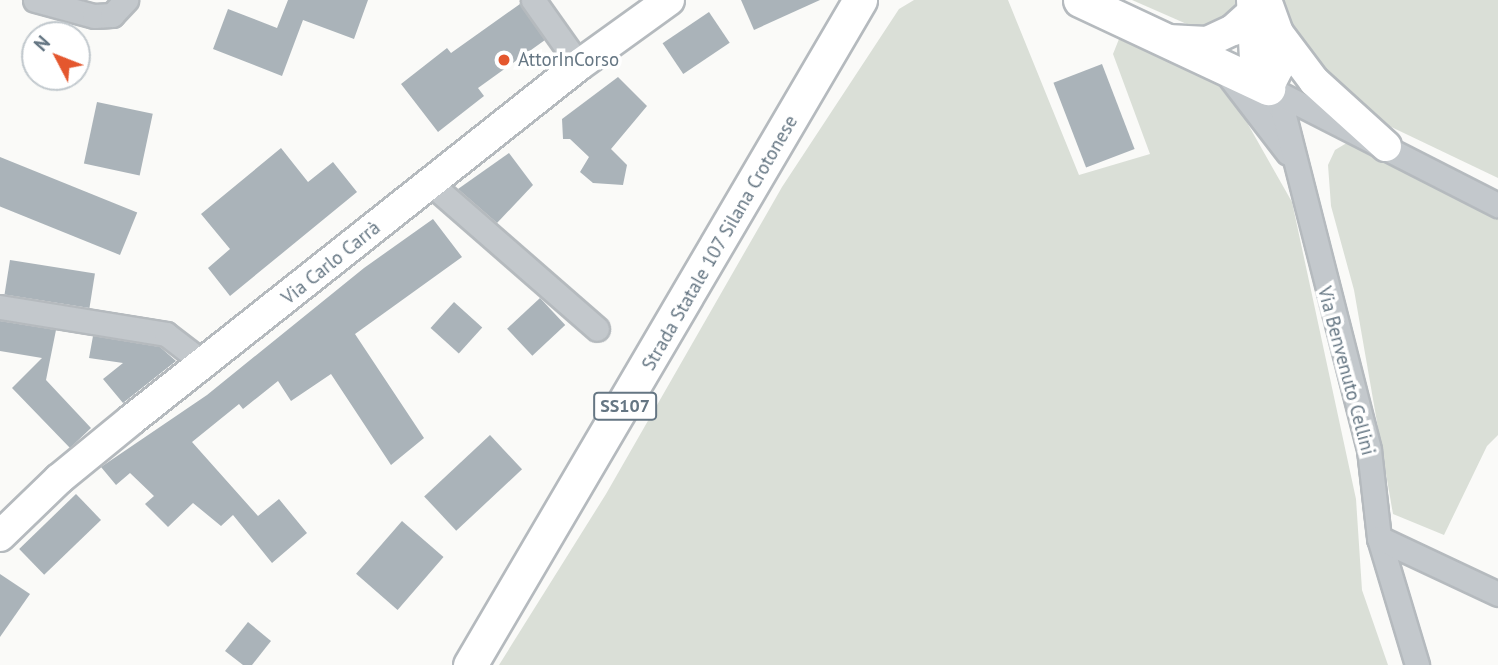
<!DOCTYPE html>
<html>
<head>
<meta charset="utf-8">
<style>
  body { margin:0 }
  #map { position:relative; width:1498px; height:665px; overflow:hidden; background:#fafaf8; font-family:"PT Sans",sans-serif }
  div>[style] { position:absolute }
  .green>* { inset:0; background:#dadfd7 }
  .building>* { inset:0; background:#aab3b9; transform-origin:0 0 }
  .roads { filter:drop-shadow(2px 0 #b5babe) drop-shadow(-2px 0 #b5babe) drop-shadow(0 2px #b5babe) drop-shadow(0 -2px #b5babe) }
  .minor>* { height:23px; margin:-11.5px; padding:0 11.5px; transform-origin:11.5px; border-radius:11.5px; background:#c3c8cc }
  .major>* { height:30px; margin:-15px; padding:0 15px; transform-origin:15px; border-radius:15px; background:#fff }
  .highway>* { height:33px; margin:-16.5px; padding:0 16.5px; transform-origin:16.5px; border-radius:16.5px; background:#fff }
  .dots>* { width:19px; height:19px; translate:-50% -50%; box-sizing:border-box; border:4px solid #fff; border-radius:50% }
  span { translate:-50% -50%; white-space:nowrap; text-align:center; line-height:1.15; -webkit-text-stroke:7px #fff; paint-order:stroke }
  .shield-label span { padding:2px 5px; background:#fff; border:2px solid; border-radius:5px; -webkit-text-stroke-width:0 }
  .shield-label { font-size:18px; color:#657683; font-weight:700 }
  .poi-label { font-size:19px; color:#657683 }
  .left { translate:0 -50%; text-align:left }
  .street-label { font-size:19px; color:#657683 }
  .north { position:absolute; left:21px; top:21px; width:70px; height:70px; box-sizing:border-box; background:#fff; border:2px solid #c1c8cd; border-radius:50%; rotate:312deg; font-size:19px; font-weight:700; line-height:28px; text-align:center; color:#657683 }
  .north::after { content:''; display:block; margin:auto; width:24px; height:32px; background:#e4572e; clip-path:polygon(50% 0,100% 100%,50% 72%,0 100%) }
</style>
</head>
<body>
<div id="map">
  <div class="green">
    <i style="clip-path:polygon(914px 0,1008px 0,1079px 175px,1150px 154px,1113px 54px,1123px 29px,1210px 75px,1245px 119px,1292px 202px,1356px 499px,1362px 590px,1388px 665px,499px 665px,606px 494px,782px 187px,899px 9px)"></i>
    <i style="clip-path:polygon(1132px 0,1245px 0,1231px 19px,1207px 28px,1189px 25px)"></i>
    <i style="clip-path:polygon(1277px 0,1498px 0,1498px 178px,1385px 124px,1332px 88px,1296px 43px)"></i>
    <i style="clip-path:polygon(1350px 141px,1498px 214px,1498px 435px,1487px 446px,1444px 535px,1393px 514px,1354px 290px,1331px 206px,1328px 165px,1335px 150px)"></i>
  </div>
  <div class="building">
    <i style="clip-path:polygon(288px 0,368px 0,354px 39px,303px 20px,282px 76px,213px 49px,228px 9px,277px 28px)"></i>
    <i style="clip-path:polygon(741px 0,820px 0,754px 30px)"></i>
    <i style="clip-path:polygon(520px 4px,545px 40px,478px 88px,484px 96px,438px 132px,401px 84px,447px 48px,451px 53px)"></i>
    <i style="left:709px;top:12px;width:37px;height:56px;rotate:56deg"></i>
    <i style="left:1102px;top:64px;width:91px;height:52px;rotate:69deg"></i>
    <i style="clip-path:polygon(618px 77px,647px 106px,611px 149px,627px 165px,623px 185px,593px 183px,580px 172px,589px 157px,570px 139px,563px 139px,562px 119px)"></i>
    <i style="left:97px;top:102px;width:57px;height:63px;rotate:12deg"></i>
    <i style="clip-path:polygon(281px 148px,308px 182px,333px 162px,357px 192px,230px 296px,208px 268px,230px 249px,201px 214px)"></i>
    <i style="clip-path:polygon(509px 153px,533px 185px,497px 223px,458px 189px)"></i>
    <i style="left:0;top:157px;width:148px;height:46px;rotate:22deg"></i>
    <i style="clip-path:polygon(433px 219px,462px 257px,355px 334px,424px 438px,391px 465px,331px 374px,291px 401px,278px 381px,243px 409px,239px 404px,192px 442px,258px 516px,279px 499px,307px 533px,272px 563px,233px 515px,221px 526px,193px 503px,168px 527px,145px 504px,154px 496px,130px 473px,116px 485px,101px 467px,207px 395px,364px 268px)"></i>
    <i style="left:10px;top:260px;width:86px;height:35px;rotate:9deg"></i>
    <i style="left:540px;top:298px;width:37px;height:45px;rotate:47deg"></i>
    <i style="left:454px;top:302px;width:38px;height:35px;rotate:42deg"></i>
    <i style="clip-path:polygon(0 321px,56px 330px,46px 380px,91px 428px,70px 448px,12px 388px,42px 358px,0 351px)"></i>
    <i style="clip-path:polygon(93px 336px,160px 347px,176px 361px,123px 403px,103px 379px,123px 363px,89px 358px)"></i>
    <i style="left:490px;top:435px;width:47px;height:90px;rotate:47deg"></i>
    <i style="left:76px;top:494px;width:36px;height:79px;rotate:46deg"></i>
    <i style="left:402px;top:521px;width:55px;height:70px;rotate:41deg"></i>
    <i style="clip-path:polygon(0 574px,30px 594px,0 637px)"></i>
    <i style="clip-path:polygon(248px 622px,271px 641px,252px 665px,243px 665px,225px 651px)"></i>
  </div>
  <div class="roads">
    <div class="minor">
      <i style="left:35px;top:0;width:61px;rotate:15.2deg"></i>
      <i style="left:94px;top:16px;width:18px;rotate:-3deg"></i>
      <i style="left:112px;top:15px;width:21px;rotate:-47deg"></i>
      <i style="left:533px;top:0;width:80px;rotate:54.7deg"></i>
      <i style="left:1228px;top:75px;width:98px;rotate:52.4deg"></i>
      <i style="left:1268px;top:88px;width:28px;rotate:58deg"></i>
      <i style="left:1283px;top:112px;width:349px;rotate:75.7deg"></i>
      <i style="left:1369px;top:450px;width:89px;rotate:83.5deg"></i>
      <i style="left:1379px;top:538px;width:133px;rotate:73.3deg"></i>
      <i style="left:1270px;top:89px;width:256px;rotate:27deg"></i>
      <i style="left:431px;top:184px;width:220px;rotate:41.1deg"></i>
      <i style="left:0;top:307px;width:168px;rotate:9.2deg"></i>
      <i style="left:166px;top:334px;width:49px;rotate:37.6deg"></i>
      <i style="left:1379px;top:538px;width:132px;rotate:25.2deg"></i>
    </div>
    <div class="major">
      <i style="left:1252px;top:0;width:60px;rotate:87.1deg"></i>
      <i style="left:1255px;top:60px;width:31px;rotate:65deg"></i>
      <i style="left:1266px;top:0;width:35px;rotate:70deg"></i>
      <i style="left:1278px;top:33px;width:35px;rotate:90deg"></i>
      <i style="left:1278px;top:68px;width:22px;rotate:117deg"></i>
      <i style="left:1278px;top:33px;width:60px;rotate:53.1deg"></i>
      <i style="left:1314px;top:81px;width:97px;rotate:42.1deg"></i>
      <i style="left:1168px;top:40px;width:39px;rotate:3deg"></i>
      <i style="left:1207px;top:42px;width:29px;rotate:-25deg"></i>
      <i style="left:1233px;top:30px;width:25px;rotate:-42deg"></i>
      <i style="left:0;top:536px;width:82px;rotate:-44deg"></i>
      <i style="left:59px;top:479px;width:93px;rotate:-39.3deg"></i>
      <i style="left:131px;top:420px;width:572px;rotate:-38.39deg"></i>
      <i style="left:579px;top:65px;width:111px;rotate:-35.8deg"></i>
    </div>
    <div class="highway">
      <i style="left:1080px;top:0;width:208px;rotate:25.1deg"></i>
      <i style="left:470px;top:665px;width:771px;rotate:-59.61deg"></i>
    </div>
  </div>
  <div class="dots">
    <i style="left:504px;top:60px;background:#e4572e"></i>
  </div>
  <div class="shield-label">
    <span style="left:625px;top:406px">SS107</span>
  </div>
  <div class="poi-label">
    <span class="left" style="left:518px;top:60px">AttorInCorso</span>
  </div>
  <div class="street-label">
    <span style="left:720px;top:243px;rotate:-60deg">Strada Statale 107 Silana Crotonese</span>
    <span style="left:331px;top:263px;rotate:-39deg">Via Carlo Carrà</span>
    <span style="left:1346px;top:371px;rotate:75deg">Via Benvenuto Cellini</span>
  </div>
  <div class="north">N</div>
</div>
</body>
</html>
